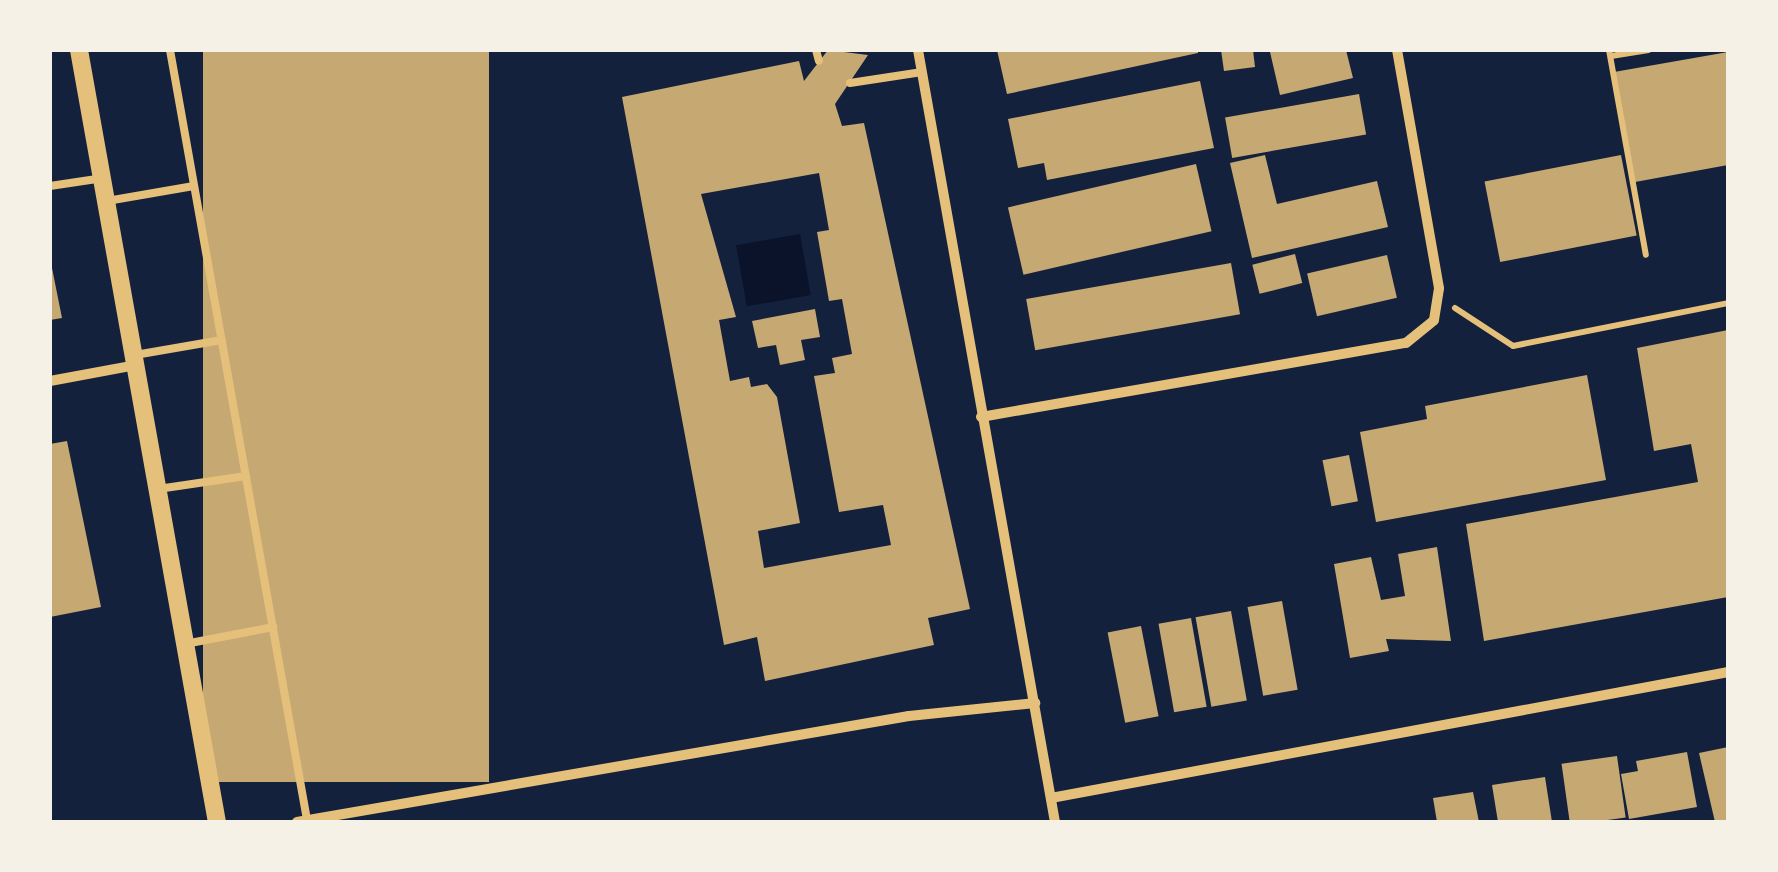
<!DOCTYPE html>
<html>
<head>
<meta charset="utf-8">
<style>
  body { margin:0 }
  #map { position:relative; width:1778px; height:872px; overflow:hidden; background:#14213d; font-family:"Source Sans 3",sans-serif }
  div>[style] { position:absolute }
  .water>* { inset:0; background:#0b132b; transform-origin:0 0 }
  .building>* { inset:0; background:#c6a872; transform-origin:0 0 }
  .path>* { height:6px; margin:-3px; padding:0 3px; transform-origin:3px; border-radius:3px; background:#e5c07b }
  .service>* { height:8px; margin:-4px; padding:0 4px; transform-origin:4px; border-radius:4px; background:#e5c07b }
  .minor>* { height:10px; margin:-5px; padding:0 5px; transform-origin:5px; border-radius:5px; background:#e5c07b }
  .tertiary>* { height:18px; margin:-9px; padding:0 9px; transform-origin:9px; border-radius:9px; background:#e5c07b }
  span { translate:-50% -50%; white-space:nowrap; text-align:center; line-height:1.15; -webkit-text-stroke:8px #f6f1e7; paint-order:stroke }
  .frame { position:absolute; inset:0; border:52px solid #f6f1e7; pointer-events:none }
</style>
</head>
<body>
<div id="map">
  <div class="water">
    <i style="left:800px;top:234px;width:62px;height:65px;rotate:80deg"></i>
  </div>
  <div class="building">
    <i style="left:203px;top:50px;width:286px;height:732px"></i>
    <i style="clip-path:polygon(evenodd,828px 50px,868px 55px,835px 104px,842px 126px,864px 123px,970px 609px,928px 618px,934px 645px,765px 681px,757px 637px,724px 645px,622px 97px,799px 61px,804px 81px,828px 50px,819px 173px,829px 230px,817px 232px,829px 301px,842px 299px,852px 354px,832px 358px,835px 373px,814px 376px,839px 512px,883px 505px,891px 545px,764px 568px,758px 531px,800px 523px,777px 397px,767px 384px,751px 387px,749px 377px,730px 381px,719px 320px,736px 317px,701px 194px,819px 173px)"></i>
    <i style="clip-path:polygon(997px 50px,1198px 50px,1198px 53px,1007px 94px)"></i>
    <i style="clip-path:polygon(1221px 50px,1253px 50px,1255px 67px,1224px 71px)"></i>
    <i style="clip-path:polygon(1277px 50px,1346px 50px,1353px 78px,1280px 95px,1270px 52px)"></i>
    <i style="clip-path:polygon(1728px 52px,1728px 165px,1635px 182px,1614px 72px)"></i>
    <i style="clip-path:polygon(1200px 81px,1214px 148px,1047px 180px,1044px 163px,1018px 168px,1008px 119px)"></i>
    <i style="left:1359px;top:94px;width:41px;height:136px;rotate:80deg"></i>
    <i style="clip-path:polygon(1265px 155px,1277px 204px,1377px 181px,1388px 227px,1252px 258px,1230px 163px)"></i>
    <i style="left:1621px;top:155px;width:82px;height:139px;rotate:79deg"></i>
    <i style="left:1196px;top:164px;width:69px;height:193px;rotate:77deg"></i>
    <i style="left:1295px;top:254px;width:30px;height:44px;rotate:76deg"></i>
    <i style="left:1387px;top:255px;width:44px;height:82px;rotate:77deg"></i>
    <i style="left:1231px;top:263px;width:52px;height:208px;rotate:80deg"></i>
    <i style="clip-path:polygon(52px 268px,62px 318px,50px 320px,50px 269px)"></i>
    <i style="clip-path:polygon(815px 309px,820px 337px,801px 340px,805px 360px,780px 365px,776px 345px,758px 348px,752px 321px)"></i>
    <i style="clip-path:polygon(1728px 330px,1728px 597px,1484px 641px,1466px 524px,1698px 482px,1691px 444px,1654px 451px,1637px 348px)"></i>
    <i style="clip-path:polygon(1587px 375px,1606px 480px,1376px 522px,1360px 432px,1427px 419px,1425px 406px)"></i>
    <i style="clip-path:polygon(67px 441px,101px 607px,50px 617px,50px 444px)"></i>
    <i style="left:1349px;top:455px;width:47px;height:27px;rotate:79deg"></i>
    <i style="clip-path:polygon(1437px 547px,1451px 641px,1386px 639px,1389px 651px,1350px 658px,1334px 564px,1371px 557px,1381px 600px,1405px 596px,1398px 554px)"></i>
    <i style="left:1282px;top:601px;width:90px;height:35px;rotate:80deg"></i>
    <i style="left:1231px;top:611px;width:91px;height:36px;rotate:80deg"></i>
    <i style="left:1191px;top:618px;width:90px;height:33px;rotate:80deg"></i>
    <i style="left:1141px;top:626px;width:92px;height:34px;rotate:79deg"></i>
    <i style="clip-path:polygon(1728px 747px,1728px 822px,1715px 822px,1699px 753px)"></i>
    <i style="clip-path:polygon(1687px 752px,1697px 807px,1629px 819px,1621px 774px,1638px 771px,1636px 761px)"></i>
    <i style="left:1617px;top:756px;width:62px;height:56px;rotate:82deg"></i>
    <i style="clip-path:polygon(1545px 777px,1552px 822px,1498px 822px,1492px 785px)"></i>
    <i style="clip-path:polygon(1473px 792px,1479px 822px,1437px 822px,1433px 798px)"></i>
  </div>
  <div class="path">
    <i style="left:1609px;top:50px;width:208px;rotate:79.8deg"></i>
    <i style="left:1611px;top:56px;width:38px;rotate:-9deg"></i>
    <i style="left:1455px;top:308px;width:69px;rotate:33.2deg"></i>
    <i style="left:1513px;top:346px;width:219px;rotate:-11.3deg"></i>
  </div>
  <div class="service">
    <i style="left:170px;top:50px;width:782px;rotate:79.91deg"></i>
    <i style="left:816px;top:50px;width:11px;rotate:75deg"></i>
    <i style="left:850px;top:83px;width:73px;rotate:-8.7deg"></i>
    <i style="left:50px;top:186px;width:54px;rotate:-8.6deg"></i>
    <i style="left:107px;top:201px;width:88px;rotate:-9.8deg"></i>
    <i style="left:135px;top:355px;width:88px;rotate:-9.8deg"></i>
    <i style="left:158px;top:489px;width:89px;rotate:-8.4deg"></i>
    <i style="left:185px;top:644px;width:90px;rotate:-10.9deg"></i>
  </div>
  <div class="minor">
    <i style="left:918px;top:50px;width:784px;rotate:79.94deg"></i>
    <i style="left:50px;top:381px;width:87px;rotate:-10.5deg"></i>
    <i style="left:981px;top:417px;width:431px;rotate:-9.9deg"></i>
    <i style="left:1406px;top:343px;width:36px;rotate:-39deg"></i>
    <i style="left:1434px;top:320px;width:32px;rotate:-81deg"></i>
    <i style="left:1439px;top:288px;width:242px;rotate:-100deg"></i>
    <i style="left:1051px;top:798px;width:689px;rotate:-10.54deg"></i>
    <i style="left:297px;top:822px;width:621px;rotate:-9.83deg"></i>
    <i style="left:909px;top:716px;width:127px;rotate:-5.9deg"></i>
  </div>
  <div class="tertiary">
    <i style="left:79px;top:50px;width:784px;rotate:79.87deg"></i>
  </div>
  <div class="frame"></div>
</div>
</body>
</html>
